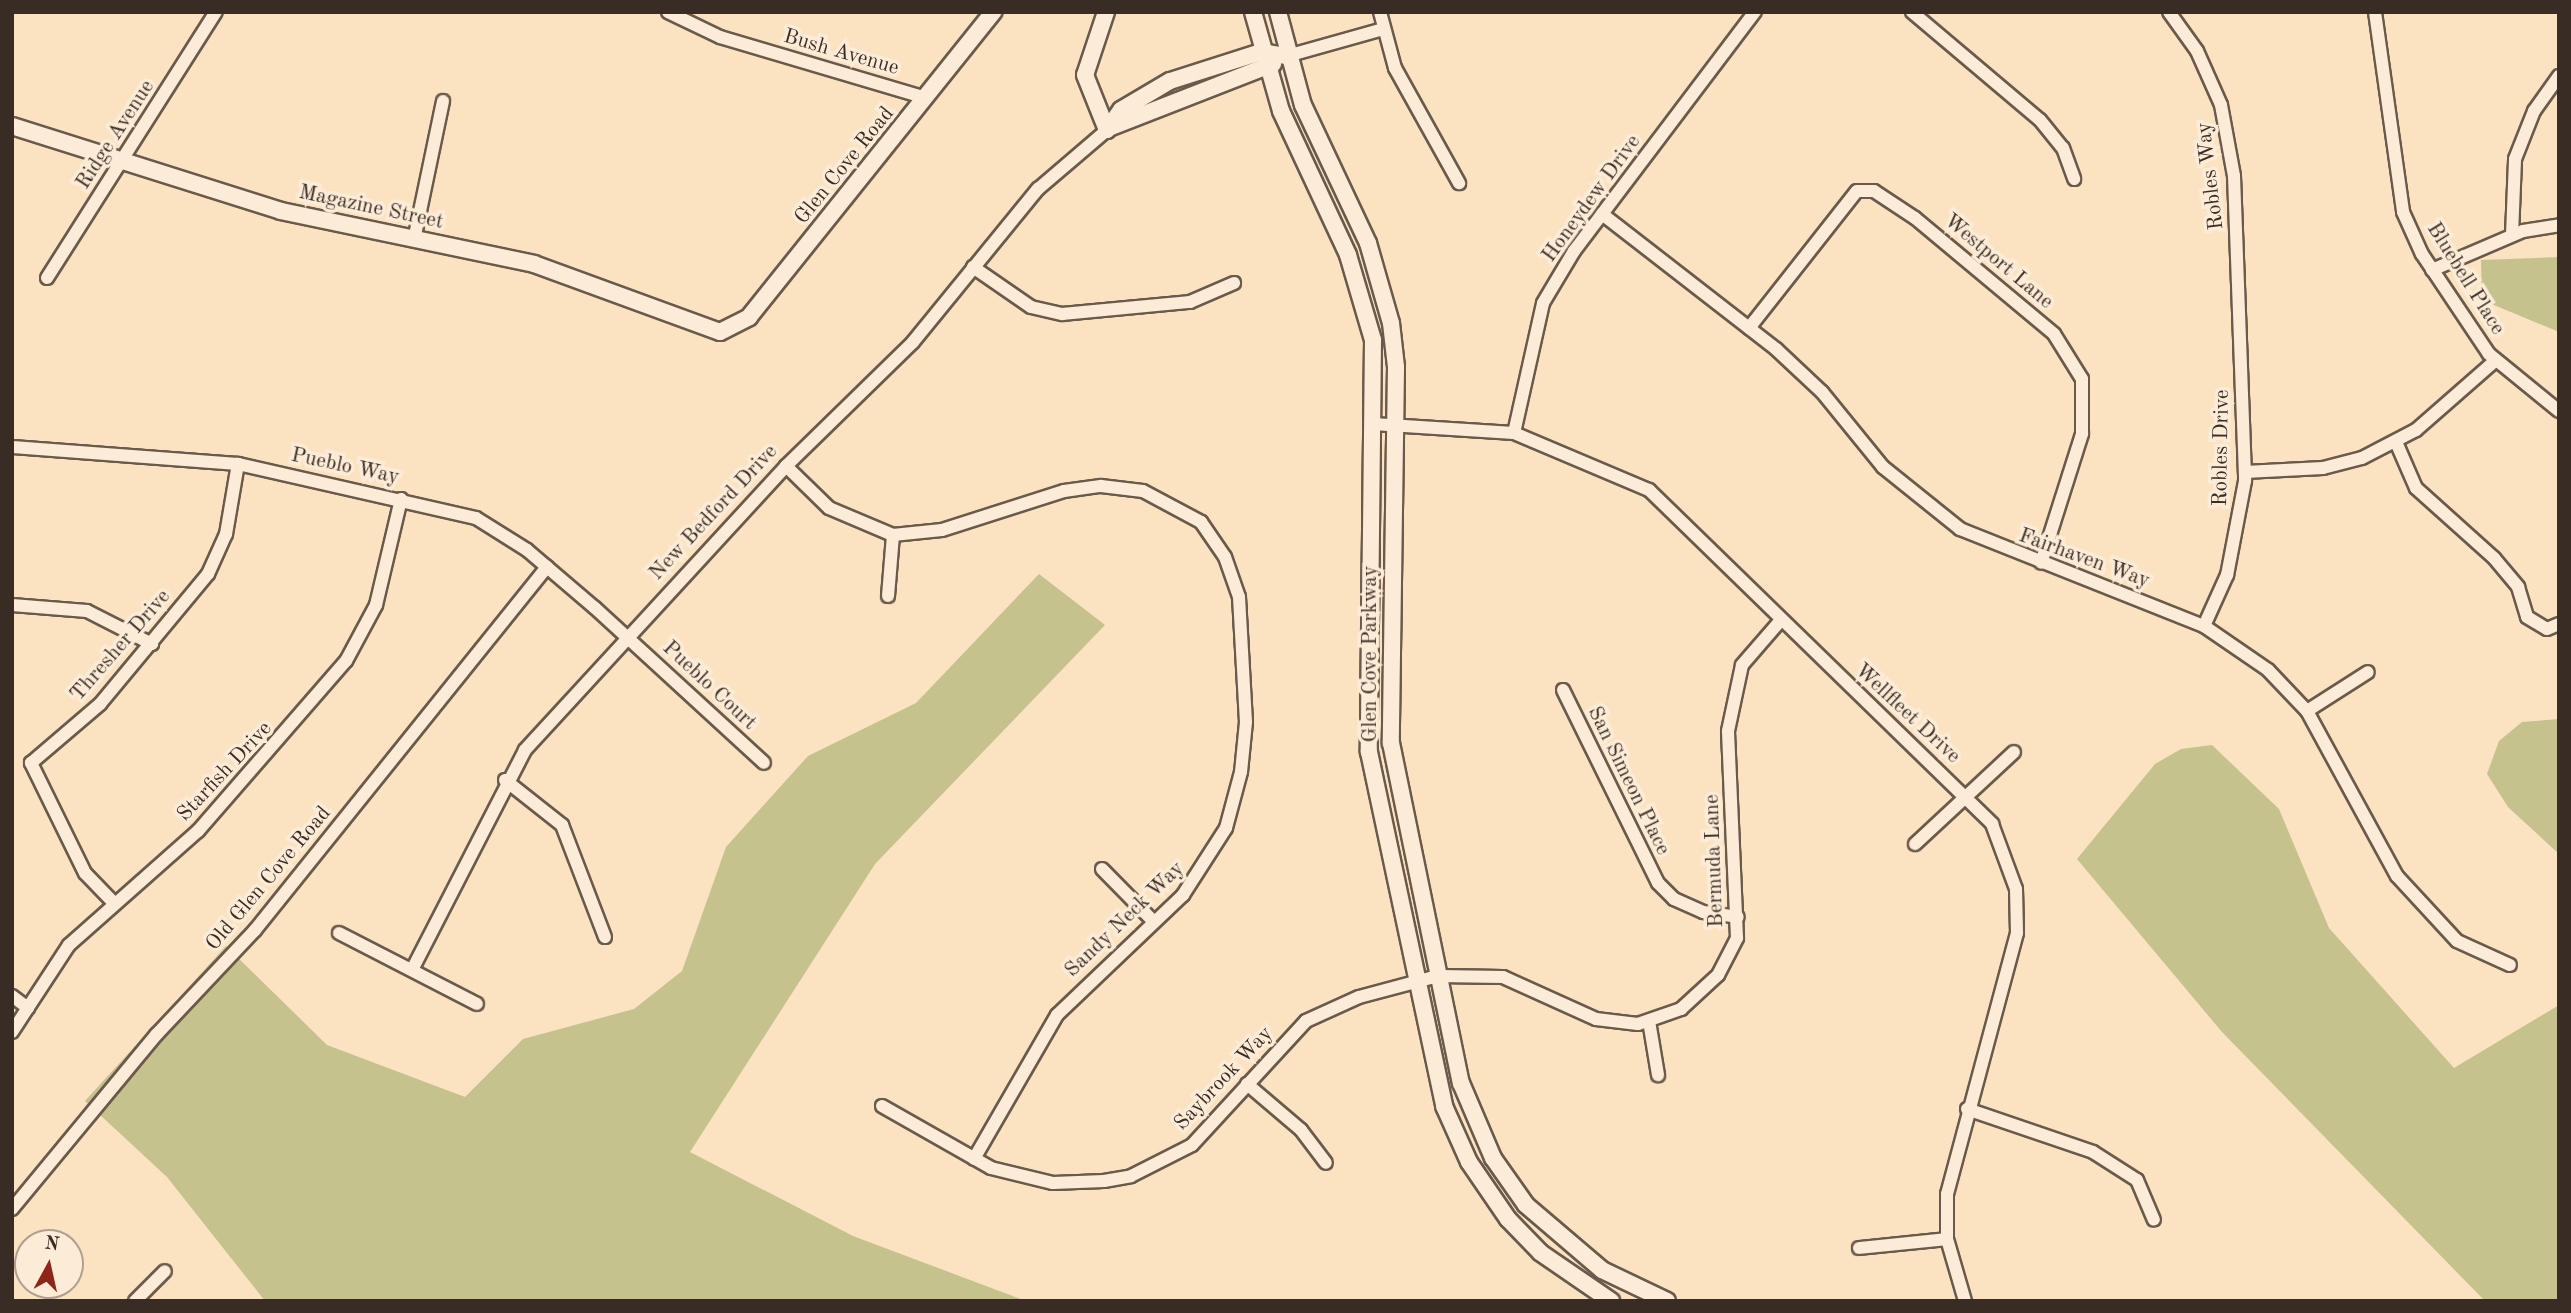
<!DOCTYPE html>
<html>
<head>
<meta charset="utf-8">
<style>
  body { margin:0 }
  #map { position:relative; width:2571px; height:1313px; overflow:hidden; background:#fbe2c1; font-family:"Old Standard TT",serif }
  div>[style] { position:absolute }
  .green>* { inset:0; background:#c5c28e }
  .roads { filter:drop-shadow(2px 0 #6a5a4b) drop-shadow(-2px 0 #6a5a4b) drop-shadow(0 2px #6a5a4b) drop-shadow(0 -2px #6a5a4b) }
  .street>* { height:12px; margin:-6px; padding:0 6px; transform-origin:6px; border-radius:6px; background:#fcecd7 }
  .secondary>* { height:16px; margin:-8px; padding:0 8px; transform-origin:8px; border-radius:8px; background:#fcecd7 }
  span { translate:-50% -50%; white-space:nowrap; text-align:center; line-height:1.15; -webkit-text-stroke:7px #fcecd7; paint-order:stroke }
  .street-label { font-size:21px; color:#392c24 }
  .frame { position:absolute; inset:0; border:14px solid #392c24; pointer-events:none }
  .north { position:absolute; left:14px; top:1229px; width:70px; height:70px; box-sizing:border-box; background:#fcecd7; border:2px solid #ae9f8f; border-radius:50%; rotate:8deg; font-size:19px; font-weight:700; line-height:28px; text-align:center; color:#392c24 }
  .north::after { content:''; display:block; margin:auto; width:24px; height:32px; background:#8f2418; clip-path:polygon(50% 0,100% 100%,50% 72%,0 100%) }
</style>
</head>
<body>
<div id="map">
  <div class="green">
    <i style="clip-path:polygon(2559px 257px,2559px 332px,2482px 300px,2481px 260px)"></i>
    <i style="clip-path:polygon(1039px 574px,1105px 625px,875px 864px,690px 1152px,853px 1236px,1026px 1301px,265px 1301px,167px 1177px,85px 1101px,226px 946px,327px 1045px,465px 1097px,523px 1039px,634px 1009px,682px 971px,726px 847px,808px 756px,916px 703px)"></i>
    <i style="clip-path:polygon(2559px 719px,2559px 854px,2508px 807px,2487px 774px,2499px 741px,2522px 722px)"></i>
    <i style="clip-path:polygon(2212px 745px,2279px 809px,2329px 928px,2454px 1068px,2559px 1005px,2559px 1301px,2485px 1301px,2222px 1032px,2077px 859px,2155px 764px,2181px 749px)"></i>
  </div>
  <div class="roads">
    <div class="street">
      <i style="left:668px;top:12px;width:58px;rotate:25.7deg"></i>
      <i style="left:720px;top:37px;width:215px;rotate:16.5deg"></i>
      <i style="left:1380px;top:12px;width:58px;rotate:75deg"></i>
      <i style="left:1395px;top:68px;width:132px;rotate:60.9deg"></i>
      <i style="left:1912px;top:12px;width:167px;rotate:40.2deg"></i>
      <i style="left:2040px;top:120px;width:36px;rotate:51deg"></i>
      <i style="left:2063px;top:148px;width:33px;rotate:70deg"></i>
      <i style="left:2169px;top:12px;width:48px;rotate:54.3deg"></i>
      <i style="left:2197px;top:51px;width:59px;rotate:66deg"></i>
      <i style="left:2221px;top:105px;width:72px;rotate:79.6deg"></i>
      <i style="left:2234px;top:176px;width:305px;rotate:87.9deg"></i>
      <i style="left:2245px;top:481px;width:96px;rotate:100.8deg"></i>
      <i style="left:2227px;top:575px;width:56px;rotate:114.3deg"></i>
      <i style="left:2375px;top:12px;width:202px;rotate:82deg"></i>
      <i style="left:2403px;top:212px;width:46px;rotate:65.7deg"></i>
      <i style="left:2422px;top:254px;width:120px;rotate:56.2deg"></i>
      <i style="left:2489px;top:354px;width:90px;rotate:39.2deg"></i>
      <i style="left:1287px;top:56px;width:100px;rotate:-15.7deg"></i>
      <i style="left:1602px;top:214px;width:220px;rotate:37.8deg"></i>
      <i style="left:1776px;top:349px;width:63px;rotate:43.1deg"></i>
      <i style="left:1822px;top:392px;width:97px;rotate:50.9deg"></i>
      <i style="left:1883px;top:467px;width:99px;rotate:38.8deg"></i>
      <i style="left:1960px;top:529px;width:263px;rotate:21.7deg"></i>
      <i style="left:2204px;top:626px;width:78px;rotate:34.5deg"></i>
      <i style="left:2268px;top:670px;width:57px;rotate:46.4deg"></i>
      <i style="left:2307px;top:711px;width:188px;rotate:61.4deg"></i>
      <i style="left:2397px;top:876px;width:88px;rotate:47.3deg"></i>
      <i style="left:2457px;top:941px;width:58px;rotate:24.4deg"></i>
      <i style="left:2512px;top:235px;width:76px;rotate:-87.7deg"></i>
      <i style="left:2515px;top:159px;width:52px;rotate:-68.4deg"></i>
      <i style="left:2534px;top:111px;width:43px;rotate:-54.5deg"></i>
      <i style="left:414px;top:240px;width:142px;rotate:-78.2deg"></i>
      <i style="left:973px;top:267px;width:70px;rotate:34.6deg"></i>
      <i style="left:1031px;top:307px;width:32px;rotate:13deg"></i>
      <i style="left:1062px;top:314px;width:129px;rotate:-5.4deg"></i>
      <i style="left:1190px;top:302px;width:48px;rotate:-23.4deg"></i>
      <i style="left:2432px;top:270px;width:99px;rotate:-23.2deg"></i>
      <i style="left:2523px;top:231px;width:36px;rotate:-9deg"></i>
      <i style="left:47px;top:278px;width:315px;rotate:-57.6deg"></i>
      <i style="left:1749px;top:328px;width:174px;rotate:-51.8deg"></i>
      <i style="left:1857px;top:191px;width:17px"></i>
      <i style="left:1874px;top:191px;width:49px;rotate:33.4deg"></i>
      <i style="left:1915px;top:218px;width:181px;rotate:39.8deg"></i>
      <i style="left:2054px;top:334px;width:53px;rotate:58.1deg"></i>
      <i style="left:2082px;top:379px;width:55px;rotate:90deg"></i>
      <i style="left:2082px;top:434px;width:135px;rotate:107.6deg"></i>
      <i style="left:1373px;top:424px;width:141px;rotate:3.7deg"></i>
      <i style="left:1514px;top:433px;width:147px;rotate:22.9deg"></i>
      <i style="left:1649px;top:490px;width:479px;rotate:44.2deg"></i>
      <i style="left:1992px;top:824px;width:69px;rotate:69.7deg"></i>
      <i style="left:2016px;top:889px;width:44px;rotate:88.7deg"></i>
      <i style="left:2017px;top:933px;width:270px;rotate:105deg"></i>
      <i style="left:1947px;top:1194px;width:45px;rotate:90deg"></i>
      <i style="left:1947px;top:1239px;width:65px;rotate:73.8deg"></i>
      <i style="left:1514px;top:433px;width:133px;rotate:-77.4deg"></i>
      <i style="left:1543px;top:303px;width:61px;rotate:-59.2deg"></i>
      <i style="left:1574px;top:251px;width:300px;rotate:-52.9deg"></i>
      <i style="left:2396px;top:442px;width:50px;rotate:66.5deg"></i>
      <i style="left:2416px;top:488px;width:105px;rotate:41.9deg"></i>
      <i style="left:2494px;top:558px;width:38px;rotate:50deg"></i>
      <i style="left:2518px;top:587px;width:31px;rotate:73deg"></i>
      <i style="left:2527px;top:617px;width:23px;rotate:31deg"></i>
      <i style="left:2547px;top:629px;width:13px;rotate:-23deg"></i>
      <i style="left:12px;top:447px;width:227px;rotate:4.3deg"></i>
      <i style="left:238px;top:464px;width:244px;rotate:12.8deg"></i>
      <i style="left:476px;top:518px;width:60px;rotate:32.1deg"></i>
      <i style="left:527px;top:550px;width:89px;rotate:40.5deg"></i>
      <i style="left:595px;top:608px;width:229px;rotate:42.5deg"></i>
      <i style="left:786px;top:466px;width:60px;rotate:44.3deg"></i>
      <i style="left:829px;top:508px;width:69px;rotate:22.9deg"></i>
      <i style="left:893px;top:535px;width:49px;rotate:-5.8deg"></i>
      <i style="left:942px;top:530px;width:128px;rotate:-17.7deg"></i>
      <i style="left:1064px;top:491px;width:37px;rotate:-8deg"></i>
      <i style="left:1101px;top:486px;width:42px;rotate:6.8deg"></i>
      <i style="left:1143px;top:491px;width:66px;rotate:28.1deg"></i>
      <i style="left:1201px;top:522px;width:42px;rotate:55.6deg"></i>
      <i style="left:1225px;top:557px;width:42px;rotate:70.7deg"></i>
      <i style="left:1239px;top:597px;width:125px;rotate:86.8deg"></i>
      <i style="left:1246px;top:722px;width:50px;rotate:95.7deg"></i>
      <i style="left:1241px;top:772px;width:58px;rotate:105deg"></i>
      <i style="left:1226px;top:828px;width:80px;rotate:122.7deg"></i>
      <i style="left:1183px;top:895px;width:174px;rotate:136.4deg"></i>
      <i style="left:1057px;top:1015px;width:166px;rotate:120deg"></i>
      <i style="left:2245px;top:472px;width:78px;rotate:-2.9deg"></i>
      <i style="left:2323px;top:468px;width:40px;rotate:-14.4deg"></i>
      <i style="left:2362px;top:458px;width:61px;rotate:-27.4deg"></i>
      <i style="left:2416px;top:430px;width:106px;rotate:-41.2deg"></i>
      <i style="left:888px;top:596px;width:61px;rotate:-85.3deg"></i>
      <i style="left:12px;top:605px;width:75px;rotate:4.6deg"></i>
      <i style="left:87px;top:611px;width:73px;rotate:26.9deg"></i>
      <i style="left:1563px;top:690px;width:215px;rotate:63.8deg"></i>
      <i style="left:1658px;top:883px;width:23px;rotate:45deg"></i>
      <i style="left:1674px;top:899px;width:32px;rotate:24deg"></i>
      <i style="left:1703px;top:912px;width:35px;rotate:8deg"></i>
      <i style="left:2307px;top:711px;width:72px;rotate:-32.6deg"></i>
      <i style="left:505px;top:780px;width:73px;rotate:38.3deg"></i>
      <i style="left:562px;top:825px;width:120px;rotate:69deg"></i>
      <i style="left:1915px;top:844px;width:135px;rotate:-42.9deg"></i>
      <i style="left:1102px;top:869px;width:74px;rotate:45.5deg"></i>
      <i style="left:113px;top:902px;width:40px;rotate:-134deg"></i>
      <i style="left:85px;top:873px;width:123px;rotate:-116.1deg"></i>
      <i style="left:31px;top:763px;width:91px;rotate:-40.5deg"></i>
      <i style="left:100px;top:704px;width:169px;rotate:-50.3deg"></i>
      <i style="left:208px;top:574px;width:44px;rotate:-65.8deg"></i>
      <i style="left:226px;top:534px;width:71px;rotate:-80.3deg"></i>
      <i style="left:339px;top:933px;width:155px;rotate:27.2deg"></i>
      <i style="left:412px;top:970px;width:247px;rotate:-62.8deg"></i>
      <i style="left:525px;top:750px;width:386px;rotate:-47.4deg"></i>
      <i style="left:786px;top:466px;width:177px;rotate:-44.3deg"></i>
      <i style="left:913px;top:342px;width:198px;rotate:-50.8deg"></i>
      <i style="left:1038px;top:189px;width:91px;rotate:-40.5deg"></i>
      <i style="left:12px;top:996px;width:20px;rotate:37deg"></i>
      <i style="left:1649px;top:1021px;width:55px;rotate:80.5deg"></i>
      <i style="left:12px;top:1032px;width:104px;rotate:-56.8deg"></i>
      <i style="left:69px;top:945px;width:172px;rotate:-41.5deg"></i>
      <i style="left:198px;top:831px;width:225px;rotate:-49deg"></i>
      <i style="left:346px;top:661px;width:64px;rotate:-61.8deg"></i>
      <i style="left:376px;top:605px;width:109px;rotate:-76.7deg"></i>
      <i style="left:1247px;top:1084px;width:71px;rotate:40.4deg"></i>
      <i style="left:1301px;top:1130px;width:41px;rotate:52.9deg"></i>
      <i style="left:882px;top:1106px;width:125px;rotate:29.6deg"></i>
      <i style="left:991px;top:1168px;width:64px;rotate:13.6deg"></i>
      <i style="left:1053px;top:1183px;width:51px;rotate:-2.2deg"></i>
      <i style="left:1104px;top:1181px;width:27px;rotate:-10deg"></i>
      <i style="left:1131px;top:1176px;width:68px;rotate:-26.9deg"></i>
      <i style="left:1192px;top:1145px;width:168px;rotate:-47.4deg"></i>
      <i style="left:1306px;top:1021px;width:58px;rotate:-24.4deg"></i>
      <i style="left:1359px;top:997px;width:82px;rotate:-14.9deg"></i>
      <i style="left:1438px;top:976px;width:65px;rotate:0.9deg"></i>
      <i style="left:1503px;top:977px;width:102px;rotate:24.3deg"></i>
      <i style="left:1596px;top:1019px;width:42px;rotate:6.8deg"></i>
      <i style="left:1638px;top:1024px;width:46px;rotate:-19.2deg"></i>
      <i style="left:1681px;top:1009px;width:50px;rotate:-42.6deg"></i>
      <i style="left:1718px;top:975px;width:42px;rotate:-62.8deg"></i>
      <i style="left:1737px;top:938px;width:207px;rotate:-92.5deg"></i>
      <i style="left:1728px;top:731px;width:67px;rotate:-78deg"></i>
      <i style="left:1742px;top:665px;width:60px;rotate:-49.1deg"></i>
      <i style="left:1967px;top:1109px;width:133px;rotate:18.8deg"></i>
      <i style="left:2093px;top:1152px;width:52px;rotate:32.5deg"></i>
      <i style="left:2137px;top:1180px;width:43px;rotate:67deg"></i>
      <i style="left:12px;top:1209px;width:227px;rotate:-50.4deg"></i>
      <i style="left:157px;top:1034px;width:143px;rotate:-46.7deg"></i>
      <i style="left:255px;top:930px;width:466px;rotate:-51.2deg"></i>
      <i style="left:1859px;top:1248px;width:88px;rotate:-5.8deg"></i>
      <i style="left:135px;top:1301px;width:42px;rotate:-45deg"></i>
    </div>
    <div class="secondary">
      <i style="left:1106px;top:12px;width:66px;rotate:108.4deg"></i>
      <i style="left:1085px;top:75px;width:59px;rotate:68.2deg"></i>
      <i style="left:1253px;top:12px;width:103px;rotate:74.2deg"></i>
      <i style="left:1281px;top:111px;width:159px;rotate:65deg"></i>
      <i style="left:1348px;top:255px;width:89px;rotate:73.6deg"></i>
      <i style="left:1373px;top:340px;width:412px;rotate:90.6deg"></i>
      <i style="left:1369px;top:752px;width:362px;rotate:78deg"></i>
      <i style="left:1444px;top:1106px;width:61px;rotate:65.9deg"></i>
      <i style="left:1469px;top:1162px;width:69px;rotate:55.6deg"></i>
      <i style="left:1508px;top:1219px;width:47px;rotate:45.9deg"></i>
      <i style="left:1541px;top:1253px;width:85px;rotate:34.4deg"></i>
      <i style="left:1278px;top:12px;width:96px;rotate:75deg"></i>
      <i style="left:1303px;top:105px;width:153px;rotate:64.8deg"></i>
      <i style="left:1368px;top:243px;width:83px;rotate:74deg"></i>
      <i style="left:1391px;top:323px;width:44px;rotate:83.5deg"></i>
      <i style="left:1396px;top:367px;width:376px;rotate:90.8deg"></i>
      <i style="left:1391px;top:743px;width:347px;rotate:78.4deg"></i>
      <i style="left:1461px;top:1083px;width:82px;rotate:66.9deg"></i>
      <i style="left:1493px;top:1158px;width:57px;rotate:54.9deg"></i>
      <i style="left:1526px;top:1205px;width:100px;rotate:40.5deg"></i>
      <i style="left:1602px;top:1270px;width:72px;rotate:25.5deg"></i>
      <i style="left:12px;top:126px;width:282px;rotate:17.5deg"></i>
      <i style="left:281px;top:211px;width:258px;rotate:11.8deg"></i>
      <i style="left:534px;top:264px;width:198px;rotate:20.1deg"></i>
      <i style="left:720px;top:332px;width:33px;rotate:-27deg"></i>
      <i style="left:749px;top:317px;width:391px;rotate:-51.3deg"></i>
      <i style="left:1111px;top:127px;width:174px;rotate:-21.3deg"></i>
      <i style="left:1107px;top:130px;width:24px;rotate:-55deg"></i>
      <i style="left:1121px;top:110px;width:57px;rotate:-30.6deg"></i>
      <i style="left:1170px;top:81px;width:96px;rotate:-17.7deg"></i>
      <i style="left:1261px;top:52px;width:26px;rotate:9deg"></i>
    </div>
  </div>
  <div class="street-label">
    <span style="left:841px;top:53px;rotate:16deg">Bush Avenue</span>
    <span style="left:116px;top:135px;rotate:-57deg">Ridge Avenue</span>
    <span style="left:845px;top:166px;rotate:-51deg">Glen Cove Road</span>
    <span style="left:2211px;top:176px;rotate:-97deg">Robles Way</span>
    <span style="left:1592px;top:199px;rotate:-54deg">Honeydew Drive</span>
    <span style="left:371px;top:208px;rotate:12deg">Magazine Street</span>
    <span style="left:1998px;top:262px;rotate:40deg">Westport Lane</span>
    <span style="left:2465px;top:279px;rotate:58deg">Bluebell Place</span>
    <span style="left:2222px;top:448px;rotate:-89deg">Robles Drive</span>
    <span style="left:345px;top:467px;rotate:12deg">Pueblo Way</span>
    <span style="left:714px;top:513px;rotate:-47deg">New Bedford Drive</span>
    <span style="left:2084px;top:559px;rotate:20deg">Fairhaven Way</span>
    <span style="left:121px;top:646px;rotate:-49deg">Thresher Drive</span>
    <span style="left:1371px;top:654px;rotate:-90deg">Glen Cove Parkway</span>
    <span style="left:709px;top:686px;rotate:43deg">Pueblo Court</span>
    <span style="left:1907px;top:714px;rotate:43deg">Wellfleet Drive</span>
    <span style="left:225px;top:772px;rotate:-47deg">Starfish Drive</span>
    <span style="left:1628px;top:781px;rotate:64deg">San Simeon Place</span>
    <span style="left:1715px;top:861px;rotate:-92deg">Bermuda Lane</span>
    <span style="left:269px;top:879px;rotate:-50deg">Old Glen Cove Road</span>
    <span style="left:1125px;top:920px;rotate:-44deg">Sandy Neck Way</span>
    <span style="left:1224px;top:1079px;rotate:-47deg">Saybrook Way</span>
  </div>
  <div class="frame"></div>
  <div class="north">N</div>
</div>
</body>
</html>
